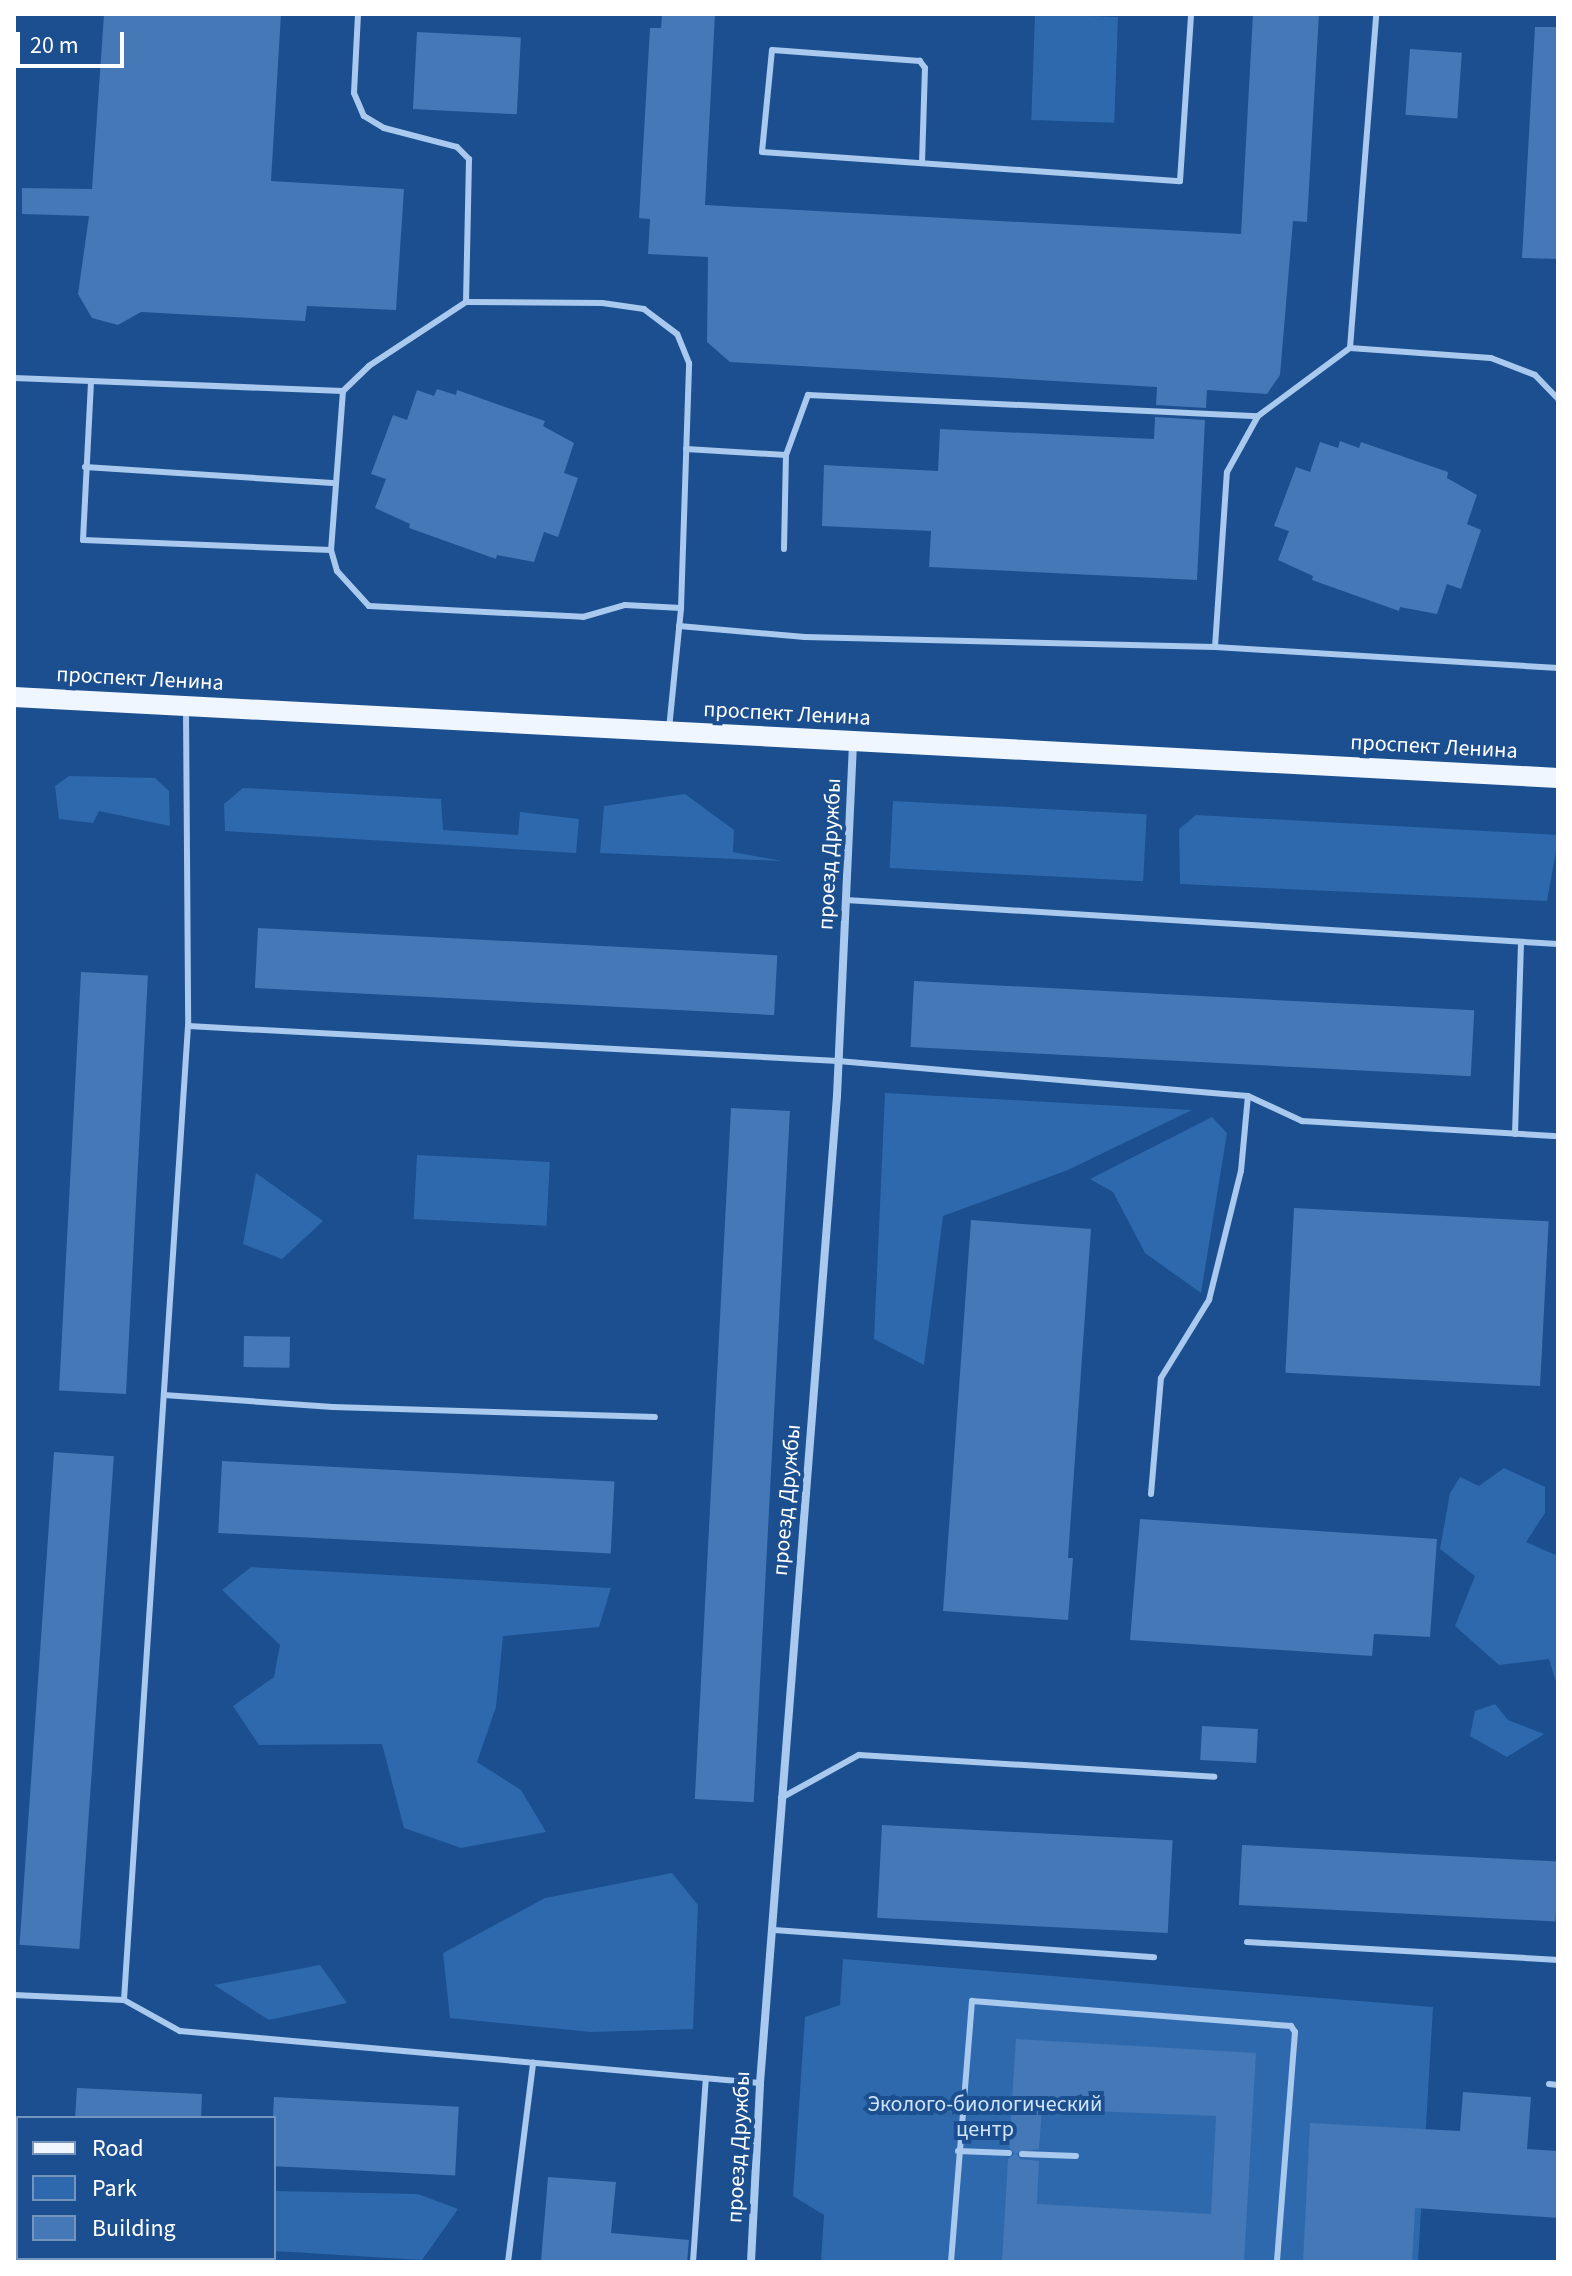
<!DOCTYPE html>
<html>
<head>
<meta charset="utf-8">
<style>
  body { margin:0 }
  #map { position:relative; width:1572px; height:2276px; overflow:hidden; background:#1b4f8f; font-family:"Source Sans 3",sans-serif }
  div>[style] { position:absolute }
  .green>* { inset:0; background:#2e69ad; transform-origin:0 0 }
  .building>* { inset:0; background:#4478b7; transform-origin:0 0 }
  .service>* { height:6px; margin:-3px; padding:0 3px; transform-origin:3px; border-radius:3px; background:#a9c9ee }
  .minor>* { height:8px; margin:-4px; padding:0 4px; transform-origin:4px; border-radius:4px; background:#a9c9ee }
  .primary>* { height:20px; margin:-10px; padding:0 10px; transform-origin:10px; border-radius:10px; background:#f0f6ff }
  span { translate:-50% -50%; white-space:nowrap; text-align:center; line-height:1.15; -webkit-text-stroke:8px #1b4f8f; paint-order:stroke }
  .street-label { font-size:22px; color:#fff }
  .park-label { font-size:22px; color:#cfe3fa }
  .frame { position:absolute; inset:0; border:16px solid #fff; pointer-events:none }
  .legend { position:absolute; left:16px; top:2116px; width:260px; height:144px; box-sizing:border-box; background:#1b4f8f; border:2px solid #7695bc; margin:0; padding:10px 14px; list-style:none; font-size:24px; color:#fff }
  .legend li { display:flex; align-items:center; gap:16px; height:40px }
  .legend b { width:40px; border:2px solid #7695bc }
  .scale { position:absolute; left:16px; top:32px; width:108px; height:36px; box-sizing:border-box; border:4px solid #fff; border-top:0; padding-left:10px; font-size:24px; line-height:28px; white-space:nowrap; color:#fff; -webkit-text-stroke:6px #1b4f8f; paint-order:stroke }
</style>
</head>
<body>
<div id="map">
  <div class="green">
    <i style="left:1035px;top:14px;width:83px;height:106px;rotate:2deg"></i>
    <i style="clip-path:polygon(69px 776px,155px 778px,169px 791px,170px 826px,99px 811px,93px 823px,59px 819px,55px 786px)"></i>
    <i style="clip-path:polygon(243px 788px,441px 799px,443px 830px,518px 835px,520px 812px,579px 819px,576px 853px,225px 831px,224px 804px)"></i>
    <i style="clip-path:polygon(685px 794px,734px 830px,733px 852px,782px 861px,600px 853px,604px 806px)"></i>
    <i style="left:893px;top:801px;width:254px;height:67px;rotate:3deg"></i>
    <i style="clip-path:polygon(1196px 815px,1558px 835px,1558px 840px,1547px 901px,1180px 884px,1179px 829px)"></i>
    <i style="clip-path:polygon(885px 1093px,1192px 1110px,1068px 1170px,943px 1216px,924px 1365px,874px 1339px)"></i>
    <i style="clip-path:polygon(1212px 1117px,1227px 1133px,1201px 1293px,1145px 1253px,1113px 1192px,1090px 1179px)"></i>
    <i style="left:417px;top:1155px;width:133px;height:64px;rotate:3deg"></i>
    <i style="clip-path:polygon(256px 1173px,323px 1221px,282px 1259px,243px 1244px)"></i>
    <i style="clip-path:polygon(1504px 1468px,1545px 1487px,1545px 1513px,1526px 1542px,1558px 1556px,1558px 1689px,1549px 1659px,1499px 1665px,1455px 1626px,1475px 1576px,1440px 1549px,1450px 1493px,1460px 1477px,1479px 1486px)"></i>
    <i style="clip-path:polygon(251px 1567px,611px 1588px,599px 1627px,503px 1636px,496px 1707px,477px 1762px,521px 1790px,546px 1832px,461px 1848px,404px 1828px,382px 1744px,259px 1745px,233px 1706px,274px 1677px,280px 1645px,222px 1590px)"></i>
    <i style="clip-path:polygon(1495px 1704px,1508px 1720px,1544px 1734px,1507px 1757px,1470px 1736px,1475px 1711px)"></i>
    <i style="clip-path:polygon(672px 1873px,698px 1905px,693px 2029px,591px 2032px,450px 2018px,443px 1953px,545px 1898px)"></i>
    <i style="clip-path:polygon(843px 1959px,1433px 2007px,1418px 2262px,821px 2262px,824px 2215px,793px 2196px,805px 2017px,840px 2005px)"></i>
    <i style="clip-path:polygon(320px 1965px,347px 2003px,269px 2020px,214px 1985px)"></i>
    <i style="clip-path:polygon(274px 2191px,418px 2194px,458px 2209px,422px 2260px,274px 2251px)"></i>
  </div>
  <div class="building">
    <i style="clip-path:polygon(104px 14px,281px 14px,271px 181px,404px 189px,396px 310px,307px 306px,305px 321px,141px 312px,118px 325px,92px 318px,78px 294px,89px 216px,22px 214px,22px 188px,92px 189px)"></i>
    <i style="clip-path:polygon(662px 14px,715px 14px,705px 205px,1241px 234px,1253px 14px,1319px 14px,1307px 222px,1293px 221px,1280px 375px,1267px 394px,1207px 390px,1206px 408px,1156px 405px,1157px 387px,730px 362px,707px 342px,708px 257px,648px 254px,650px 219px,639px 218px,650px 28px,661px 28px)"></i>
    <i style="clip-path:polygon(1535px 27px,1558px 27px,1558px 259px,1522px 258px)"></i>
    <i style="left:417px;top:32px;width:104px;height:77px;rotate:3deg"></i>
    <i style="left:1410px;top:49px;width:52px;height:66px;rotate:4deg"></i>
    <i style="clip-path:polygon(437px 389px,456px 395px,457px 390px,545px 421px,543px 426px,574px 443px,564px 473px,578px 478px,558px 537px,544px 532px,534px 562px,497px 555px,496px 559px,409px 528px,410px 524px,375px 508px,386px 479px,371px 474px,393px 415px,407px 420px,417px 390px,434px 396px)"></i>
    <i style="clip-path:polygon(1155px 417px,1205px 420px,1197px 580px,929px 567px,931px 531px,822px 526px,824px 465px,938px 471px,940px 429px,1154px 439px)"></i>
    <i style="clip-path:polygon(1340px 441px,1359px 448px,1361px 442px,1448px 472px,1447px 478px,1477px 495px,1467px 524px,1481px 530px,1461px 589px,1447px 584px,1437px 614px,1400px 607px,1399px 611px,1312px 580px,1313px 576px,1278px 560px,1289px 531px,1274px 526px,1296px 467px,1310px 472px,1320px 442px,1338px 448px)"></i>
    <i style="left:258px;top:928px;width:520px;height:60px;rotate:3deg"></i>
    <i style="left:81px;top:972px;width:67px;height:419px;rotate:3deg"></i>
    <i style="left:914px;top:981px;width:561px;height:66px;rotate:3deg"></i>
    <i style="left:731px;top:1108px;width:59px;height:692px;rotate:3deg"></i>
    <i style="left:1294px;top:1208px;width:255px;height:165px;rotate:3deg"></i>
    <i style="clip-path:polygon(971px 1220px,1091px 1229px,1068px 1558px,1073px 1558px,1068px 1620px,943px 1611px)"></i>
    <i style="left:244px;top:1336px;width:46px;height:31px;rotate:1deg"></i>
    <i style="left:54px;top:1452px;width:60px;height:494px;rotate:4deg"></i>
    <i style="left:222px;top:1461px;width:393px;height:72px;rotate:3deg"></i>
    <i style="clip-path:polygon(1140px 1519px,1437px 1539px,1430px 1637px,1374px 1634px,1372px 1656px,1130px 1640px)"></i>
    <i style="left:1202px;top:1726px;width:56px;height:34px;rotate:3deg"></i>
    <i style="left:882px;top:1825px;width:291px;height:93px;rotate:3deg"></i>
    <i style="left:1242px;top:1845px;width:317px;height:60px;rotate:3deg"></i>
    <i style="clip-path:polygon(evenodd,1016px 2039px,1256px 2053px,1244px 2262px,1002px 2262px,1008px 2159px,1015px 2154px,1009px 2147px,1016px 2039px,1042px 2109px,1216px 2116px,1211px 2214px,1037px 2204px,1039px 2161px,1020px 2159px,1016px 2153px,1039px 2149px,1042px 2109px)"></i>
    <i style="clip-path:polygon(77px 2088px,202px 2094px,201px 2118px,75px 2118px)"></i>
    <i style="clip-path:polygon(1463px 2092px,1531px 2097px,1527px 2149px,1558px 2151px,1558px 2218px,1415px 2208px,1412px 2262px,1303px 2262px,1310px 2123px,1460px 2131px)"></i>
    <i style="left:274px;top:2097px;width:185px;height:69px;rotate:3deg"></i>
    <i style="clip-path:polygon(548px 2177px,616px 2182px,611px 2233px,689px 2240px,687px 2262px,541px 2261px)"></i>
  </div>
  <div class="service">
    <i style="left:358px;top:14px;width:79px;rotate:92.9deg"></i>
    <i style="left:354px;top:93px;width:25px;rotate:67deg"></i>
    <i style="left:364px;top:116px;width:23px;rotate:31deg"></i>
    <i style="left:384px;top:128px;width:75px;rotate:14.6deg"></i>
    <i style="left:457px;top:147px;width:17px;rotate:45deg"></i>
    <i style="left:469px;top:159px;width:143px;rotate:91.2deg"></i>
    <i style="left:922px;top:163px;width:95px;rotate:-88.2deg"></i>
    <i style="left:925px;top:68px;width:9px;rotate:-126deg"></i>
    <i style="left:920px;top:61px;width:148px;rotate:-175.7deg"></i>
    <i style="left:772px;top:50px;width:102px;rotate:95.6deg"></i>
    <i style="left:762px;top:152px;width:419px;rotate:4deg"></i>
    <i style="left:1180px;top:181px;width:167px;rotate:-86.2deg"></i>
    <i style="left:1350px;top:348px;width:335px;rotate:-85.5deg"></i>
    <i style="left:14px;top:378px;width:77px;rotate:2.2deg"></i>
    <i style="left:686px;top:449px;width:100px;rotate:3.4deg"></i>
    <i style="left:85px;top:467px;width:248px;rotate:3.7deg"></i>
    <i style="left:784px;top:549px;width:94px;rotate:-88.8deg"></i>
    <i style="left:786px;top:455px;width:64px;rotate:-69.9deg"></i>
    <i style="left:808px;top:395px;width:450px;rotate:2.7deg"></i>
    <i style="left:331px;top:550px;width:248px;rotate:-177.7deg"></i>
    <i style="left:83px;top:540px;width:159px;rotate:-87.1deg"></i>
    <i style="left:91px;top:381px;width:252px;rotate:2.3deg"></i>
    <i style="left:679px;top:626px;width:126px;rotate:5deg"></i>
    <i style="left:805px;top:637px;width:410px;rotate:1.4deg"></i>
    <i style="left:1215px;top:647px;width:344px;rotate:3.5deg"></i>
    <i style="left:1215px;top:647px;width:175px;rotate:-86.1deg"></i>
    <i style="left:1227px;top:472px;width:64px;rotate:-61deg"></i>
    <i style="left:1258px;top:416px;width:114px;rotate:-36.5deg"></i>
    <i style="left:1350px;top:348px;width:141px;rotate:4.1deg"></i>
    <i style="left:1491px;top:358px;width:47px;rotate:21.1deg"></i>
    <i style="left:1535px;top:375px;width:33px;rotate:46deg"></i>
    <i style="left:186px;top:710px;width:316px;rotate:89.6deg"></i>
    <i style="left:188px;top:1026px;width:976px;rotate:93.76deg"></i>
    <i style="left:124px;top:2000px;width:64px;rotate:29deg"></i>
    <i style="left:180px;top:2031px;width:582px;rotate:5.12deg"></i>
    <i style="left:669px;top:729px;width:122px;rotate:-84.3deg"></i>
    <i style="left:681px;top:608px;width:245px;rotate:-88.1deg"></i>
    <i style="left:689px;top:363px;width:31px;rotate:-112deg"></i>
    <i style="left:677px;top:334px;width:41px;rotate:-142.9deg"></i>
    <i style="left:644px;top:309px;width:42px;rotate:-171.9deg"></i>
    <i style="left:602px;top:303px;width:136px;rotate:-179.6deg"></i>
    <i style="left:466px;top:302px;width:116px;rotate:146.6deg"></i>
    <i style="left:369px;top:366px;width:36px;rotate:136deg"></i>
    <i style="left:343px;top:391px;width:159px;rotate:94.3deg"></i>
    <i style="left:331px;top:550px;width:22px;rotate:74deg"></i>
    <i style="left:337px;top:571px;width:47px;rotate:47.6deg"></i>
    <i style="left:369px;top:606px;width:214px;rotate:2.9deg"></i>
    <i style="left:583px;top:617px;width:44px;rotate:-15.9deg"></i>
    <i style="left:625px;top:605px;width:56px;rotate:3.1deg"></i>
    <i style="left:846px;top:900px;width:713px;rotate:3.54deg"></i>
    <i style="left:188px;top:1026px;width:651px;rotate:3.08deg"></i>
    <i style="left:838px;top:1061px;width:411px;rotate:4.9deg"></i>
    <i style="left:1248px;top:1096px;width:60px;rotate:24.8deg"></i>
    <i style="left:1302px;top:1121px;width:256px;rotate:3.4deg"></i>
    <i style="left:1515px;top:1134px;width:192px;rotate:-88.2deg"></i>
    <i style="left:164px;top:1395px;width:169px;rotate:4.1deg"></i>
    <i style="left:333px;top:1407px;width:322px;rotate:1.8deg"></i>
    <i style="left:1151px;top:1494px;width:116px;rotate:-85.1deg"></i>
    <i style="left:1161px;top:1378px;width:92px;rotate:-58.4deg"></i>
    <i style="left:1209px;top:1300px;width:133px;rotate:-76.1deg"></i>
    <i style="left:1241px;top:1171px;width:75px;rotate:-84.7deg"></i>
    <i style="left:781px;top:1798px;width:89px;rotate:-28.9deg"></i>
    <i style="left:859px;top:1755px;width:356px;rotate:3.5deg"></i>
    <i style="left:774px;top:1930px;width:381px;rotate:4.1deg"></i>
    <i style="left:1247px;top:1942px;width:312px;rotate:3.3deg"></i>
    <i style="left:14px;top:1995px;width:110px;rotate:2.6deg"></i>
    <i style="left:1549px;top:2084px;width:9px;rotate:6deg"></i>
    <i style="left:958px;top:2151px;width:51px;rotate:2.2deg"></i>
    <i style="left:1022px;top:2154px;width:54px;rotate:2.1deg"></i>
    <i style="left:508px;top:2262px;width:201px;rotate:-82.8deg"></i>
    <i style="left:693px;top:2262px;width:184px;rotate:-86deg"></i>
    <i style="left:951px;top:2262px;width:262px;rotate:-85.4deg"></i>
    <i style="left:972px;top:2001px;width:320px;rotate:4.5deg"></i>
    <i style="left:1291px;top:2026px;width:7px;rotate:56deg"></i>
    <i style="left:1295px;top:2032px;width:231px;rotate:94.5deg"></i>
  </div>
  <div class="minor">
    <i style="left:751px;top:2262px;width:179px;rotate:-87.1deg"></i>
    <i style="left:760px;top:2083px;width:990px;rotate:-85.54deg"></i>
    <i style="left:837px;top:1096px;width:354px;rotate:-87.4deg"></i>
  </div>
  <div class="primary">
    <i style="left:14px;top:697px;width:1546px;rotate:3deg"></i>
  </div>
  <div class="street-label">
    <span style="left:140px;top:679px;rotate:3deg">проспект Ленина</span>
    <span style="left:787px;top:714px;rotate:3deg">проспект Ленина</span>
    <span style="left:1434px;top:747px;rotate:3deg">проспект Ленина</span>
    <span style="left:830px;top:854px;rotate:-87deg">проезд Дружбы</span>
    <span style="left:787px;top:1500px;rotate:-85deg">проезд Дружбы</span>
    <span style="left:739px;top:2147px;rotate:-87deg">проезд Дружбы</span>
  </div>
  <div class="park-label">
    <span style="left:985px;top:2117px">Эколого-биологический<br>центр</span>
  </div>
  <div class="frame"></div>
  <ul class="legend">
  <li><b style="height:10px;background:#f0f6ff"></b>Road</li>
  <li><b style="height:22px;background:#2e69ad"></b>Park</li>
  <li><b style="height:22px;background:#4478b7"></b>Building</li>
  </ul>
  <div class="scale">20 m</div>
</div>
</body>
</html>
